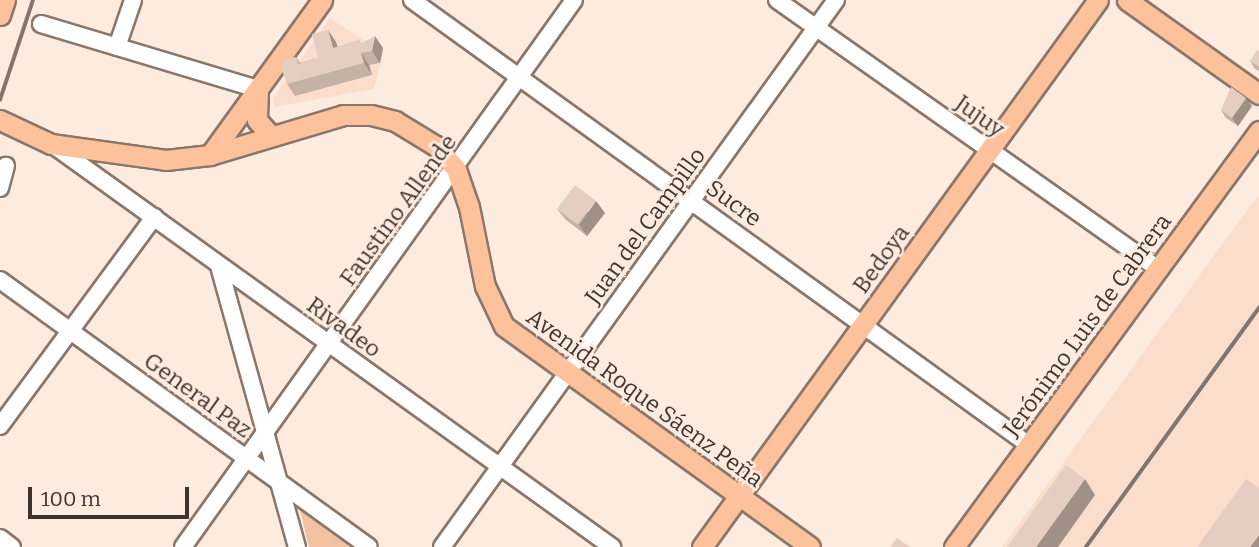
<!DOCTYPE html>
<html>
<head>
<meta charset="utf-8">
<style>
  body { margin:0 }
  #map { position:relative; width:1259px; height:547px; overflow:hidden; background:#feebe0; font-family:Bitter,serif }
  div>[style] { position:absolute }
  .built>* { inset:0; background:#fbddcb }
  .green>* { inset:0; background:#f2c1a2 }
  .roads { filter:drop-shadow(2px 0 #8a766a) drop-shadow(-2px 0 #8a766a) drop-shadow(0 2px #8a766a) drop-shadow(0 -2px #8a766a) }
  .minor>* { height:16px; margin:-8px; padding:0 8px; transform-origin:8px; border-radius:8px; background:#fff }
  .major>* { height:19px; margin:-9.5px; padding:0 9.5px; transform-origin:9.5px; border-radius:9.5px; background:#fdc29b }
  .rail>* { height:3.5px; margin:-1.75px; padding:0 1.75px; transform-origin:1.75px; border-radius:1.75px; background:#82756e }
  .wall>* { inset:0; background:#c5b1a6 }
  .shaded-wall>* { inset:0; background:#a09087 }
  .building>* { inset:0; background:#e5cec1; transform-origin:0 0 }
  span { translate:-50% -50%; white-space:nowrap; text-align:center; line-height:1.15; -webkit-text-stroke:5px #feebe0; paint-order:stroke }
  .street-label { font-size:23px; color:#3d342f }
  .scale { position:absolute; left:28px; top:487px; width:161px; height:32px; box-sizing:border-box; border:4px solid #3d342f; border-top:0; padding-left:9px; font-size:21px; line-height:24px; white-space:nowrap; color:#3d342f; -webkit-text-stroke:5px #feebe0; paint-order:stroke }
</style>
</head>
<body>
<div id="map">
  <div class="built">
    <i style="clip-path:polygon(330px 18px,383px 53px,374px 89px,275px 107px,273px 98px)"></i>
    <i style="clip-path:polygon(1259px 196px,1259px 547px,1002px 547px,1250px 206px)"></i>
  </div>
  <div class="green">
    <i style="clip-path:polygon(299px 506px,354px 547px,309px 547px)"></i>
  </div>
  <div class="roads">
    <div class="minor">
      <i style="left:412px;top:0;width:761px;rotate:35.8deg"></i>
      <i style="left:777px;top:0;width:466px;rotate:35.2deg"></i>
      <i style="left:41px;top:24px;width:227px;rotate:16.7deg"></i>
      <i style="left:117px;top:47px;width:50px;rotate:-71.2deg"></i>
      <i style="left:53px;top:145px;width:689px;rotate:35.72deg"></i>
      <i style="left:0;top:188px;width:23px;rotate:-75deg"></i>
      <i style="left:219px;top:266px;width:292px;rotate:74.5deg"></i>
      <i style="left:0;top:280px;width:455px;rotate:35.9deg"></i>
      <i style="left:0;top:426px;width:260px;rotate:-53.6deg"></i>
      <i style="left:0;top:538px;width:15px;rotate:37deg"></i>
      <i style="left:183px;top:547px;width:672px;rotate:-54.44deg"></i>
      <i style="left:442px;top:547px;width:674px;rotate:-54.24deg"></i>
    </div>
    <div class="major">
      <i style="left:1127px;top:0;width:162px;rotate:35.5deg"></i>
      <i style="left:0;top:15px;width:16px;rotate:-72deg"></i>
      <i style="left:258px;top:90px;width:30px;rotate:92deg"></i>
      <i style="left:257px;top:120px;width:20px;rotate:49deg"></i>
      <i style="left:0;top:120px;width:56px;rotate:25.2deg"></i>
      <i style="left:51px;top:144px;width:116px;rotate:7.9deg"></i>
      <i style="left:166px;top:160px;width:44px;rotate:-6.5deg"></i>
      <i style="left:210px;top:155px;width:139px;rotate:-16.7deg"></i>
      <i style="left:343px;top:115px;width:28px"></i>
      <i style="left:371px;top:115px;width:25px;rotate:14deg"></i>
      <i style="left:395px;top:121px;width:48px;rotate:31.4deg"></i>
      <i style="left:436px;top:146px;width:30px;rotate:49deg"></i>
      <i style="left:456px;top:169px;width:40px;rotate:71.1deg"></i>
      <i style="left:469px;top:207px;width:81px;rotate:78.6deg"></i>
      <i style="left:485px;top:286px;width:44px;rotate:64.6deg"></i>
      <i style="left:504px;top:326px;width:377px;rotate:35.8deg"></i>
      <i style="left:210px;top:155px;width:191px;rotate:-54.1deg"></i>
      <i style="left:702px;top:547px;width:675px;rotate:-54.1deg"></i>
      <i style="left:954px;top:547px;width:516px;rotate:-53.75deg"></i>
    </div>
  </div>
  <div class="rail">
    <i style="left:0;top:100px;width:105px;rotate:-71.7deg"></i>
    <i style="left:1086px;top:547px;width:295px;rotate:-54.1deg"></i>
  </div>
  <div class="wall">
    <i style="clip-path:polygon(359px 40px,361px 44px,383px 48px,380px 63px,369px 65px,372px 75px,295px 96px,287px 84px,296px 57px,300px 63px,318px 58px,336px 42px,337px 47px)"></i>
    <i style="clip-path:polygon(1259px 51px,1259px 71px,1255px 69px,1250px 61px)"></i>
    <i style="clip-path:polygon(1252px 106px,1238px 126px,1226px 118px,1221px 110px)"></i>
    <i style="clip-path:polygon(557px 209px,605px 213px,587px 236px,566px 220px)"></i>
  </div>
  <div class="shaded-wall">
    <i style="clip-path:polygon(328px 30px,336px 42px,341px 60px,333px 48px)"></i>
    <i style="clip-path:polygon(375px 36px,383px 48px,380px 63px,372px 51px)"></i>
    <i style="clip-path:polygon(361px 53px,369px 65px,372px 75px,364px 63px)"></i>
    <i style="clip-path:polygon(1246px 98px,1252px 106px,1238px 126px,1232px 118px)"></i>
    <i style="clip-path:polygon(596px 201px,605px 213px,587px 236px,579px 225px)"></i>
    <i style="clip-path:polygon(1085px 479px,1095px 495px,1058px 547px,1036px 547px)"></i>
    <i style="clip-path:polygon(1259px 535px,1259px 547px,1250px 547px)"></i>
  </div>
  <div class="building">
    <i style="clip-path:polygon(328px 30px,333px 48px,359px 40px,360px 44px,375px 36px,372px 51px,361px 53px,364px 63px,287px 84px,281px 68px,285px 60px,296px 57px,298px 64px,318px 58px,312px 34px)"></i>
    <i style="clip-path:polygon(1257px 50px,1259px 51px,1259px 67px,1250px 61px)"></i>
    <i style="clip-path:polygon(1231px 87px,1246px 98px,1232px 118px,1221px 110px)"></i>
    <i style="left:575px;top:185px;width:26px;height:30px;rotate:37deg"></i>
    <i style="clip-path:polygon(1066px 465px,1085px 479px,1036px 547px,1007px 547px)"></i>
    <i style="clip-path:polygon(1246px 479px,1259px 488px,1259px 535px,1250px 547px,1197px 547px)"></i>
    <i style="clip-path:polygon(897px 538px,910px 547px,890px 547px)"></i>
  </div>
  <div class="street-label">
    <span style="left:980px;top:116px;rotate:35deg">Jujuy</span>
    <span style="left:734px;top:203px;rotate:36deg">Sucre</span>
    <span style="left:398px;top:210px;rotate:-54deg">Faustino Allende</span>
    <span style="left:645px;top:226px;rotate:-54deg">Juan del Campillo</span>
    <span style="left:881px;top:259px;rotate:-54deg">Bedoya</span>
    <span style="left:1087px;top:325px;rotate:-54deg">Jerónimo Luis de Cabrera</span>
    <span style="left:344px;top:327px;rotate:36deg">Rivadeo</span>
    <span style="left:198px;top:395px;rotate:36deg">General Paz</span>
    <span style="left:645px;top:398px;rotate:36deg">Avenida Roque Sáenz Peña</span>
  </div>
  <div class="scale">100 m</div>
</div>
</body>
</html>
